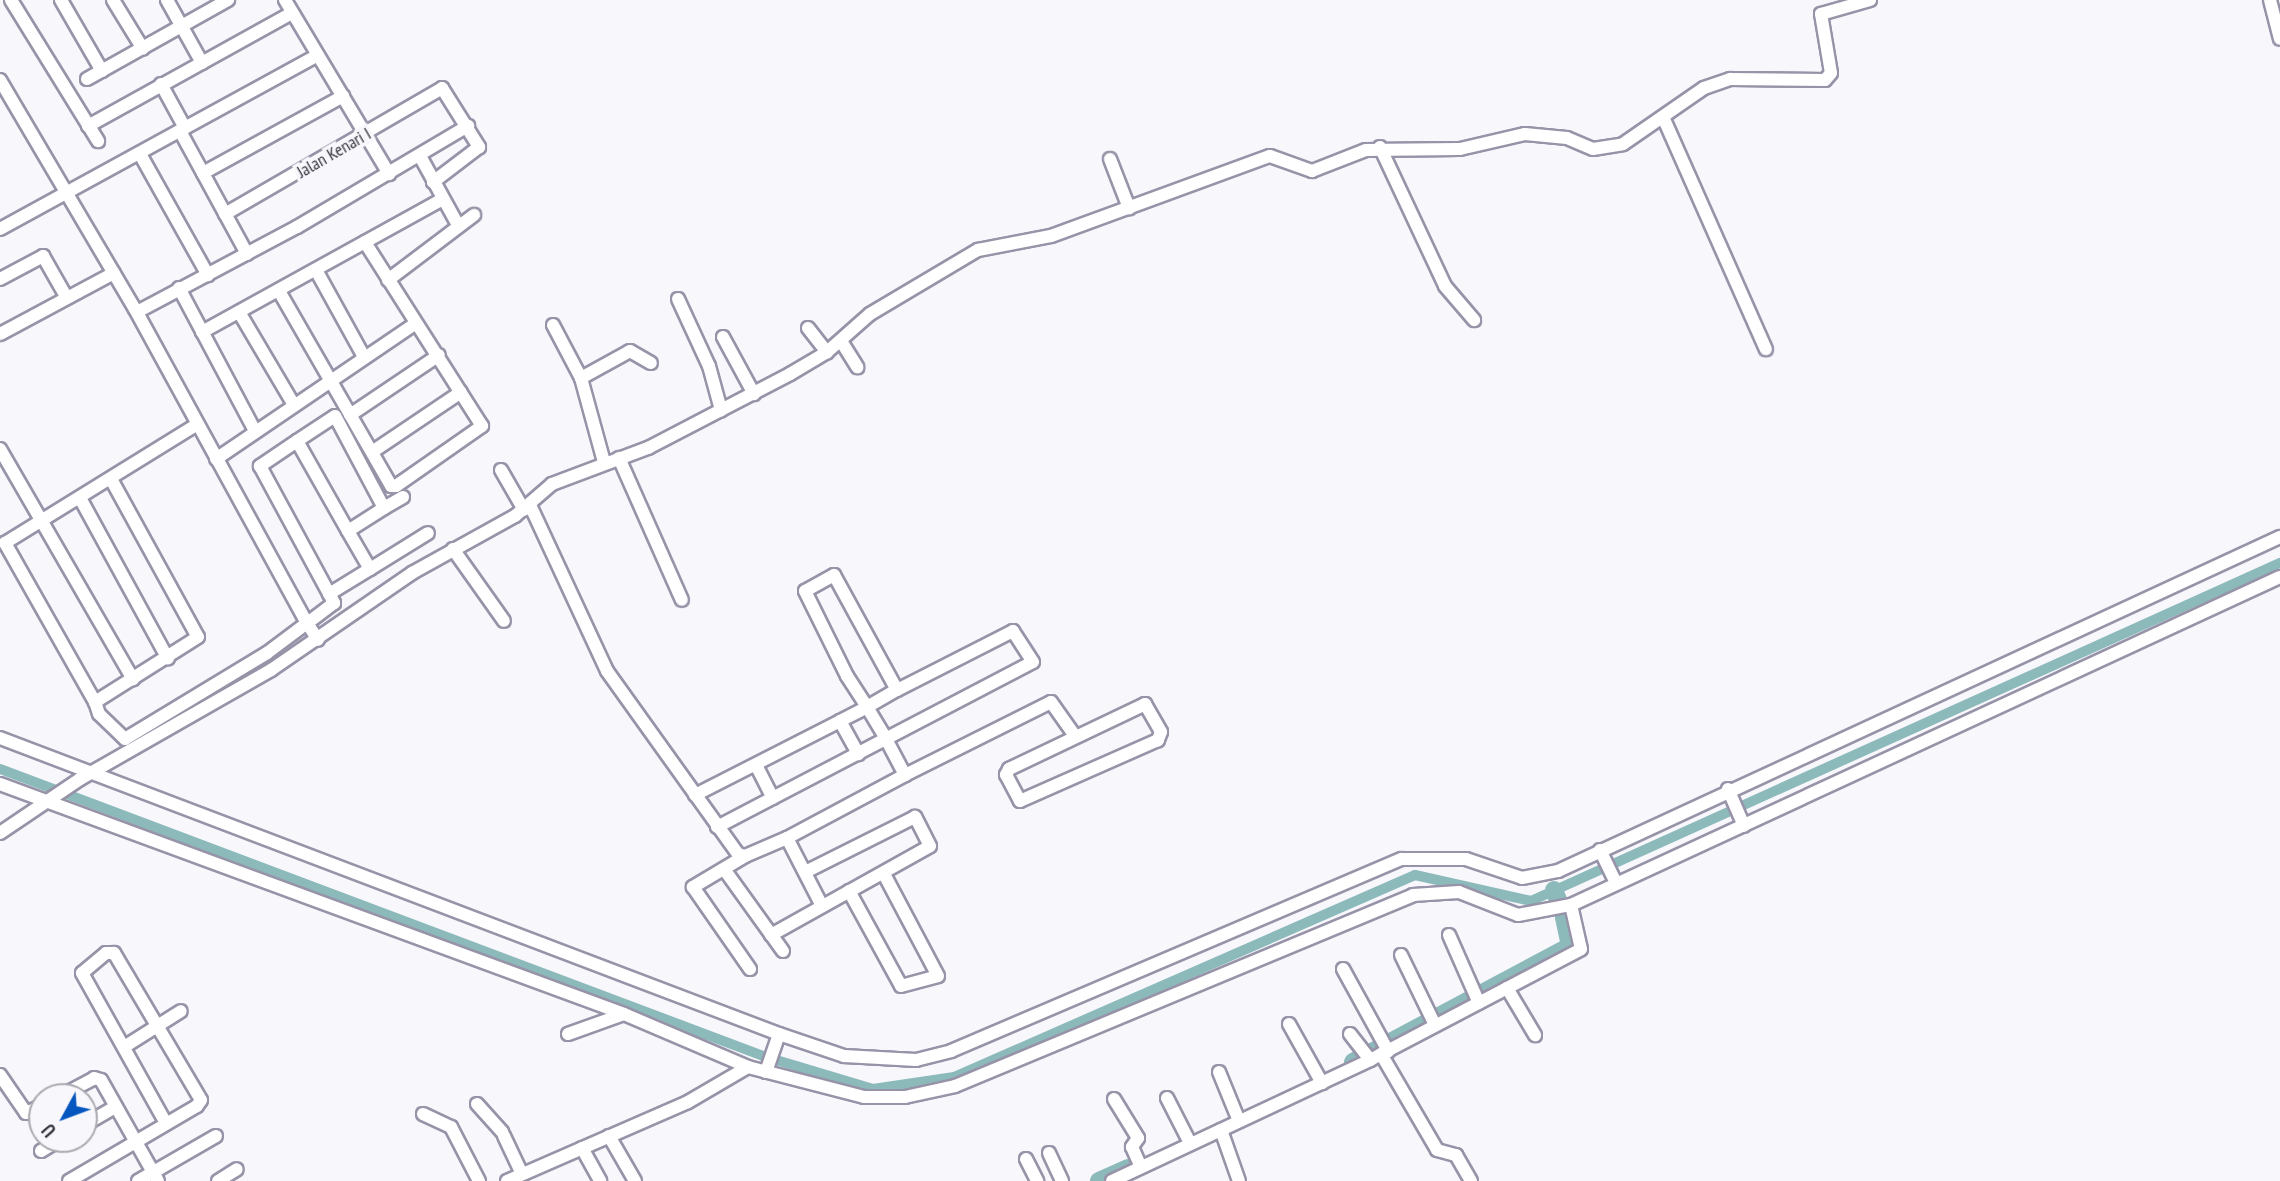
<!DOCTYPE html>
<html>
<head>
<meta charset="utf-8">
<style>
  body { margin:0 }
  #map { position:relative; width:2280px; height:1181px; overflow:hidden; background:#f8f7fc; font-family:"PT Sans Narrow",sans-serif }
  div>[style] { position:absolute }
  .canal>* { height:10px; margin:-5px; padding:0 5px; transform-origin:5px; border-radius:5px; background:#8cbabb }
  .river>* { height:18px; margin:-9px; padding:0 9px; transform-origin:9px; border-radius:9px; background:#8cbabb }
  .roads { filter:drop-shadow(2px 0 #9793a8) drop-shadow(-2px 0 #9793a8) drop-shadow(0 2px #9793a8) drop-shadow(0 -2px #9793a8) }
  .minor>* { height:12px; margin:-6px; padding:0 6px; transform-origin:6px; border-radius:6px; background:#fff }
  span { translate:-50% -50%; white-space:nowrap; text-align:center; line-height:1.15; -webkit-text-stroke:7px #f8f7fc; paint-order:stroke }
  .street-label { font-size:18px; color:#38363f }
  .north { position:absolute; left:28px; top:1083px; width:70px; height:70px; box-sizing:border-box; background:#f8f7fc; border:2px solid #abaab0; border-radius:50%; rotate:229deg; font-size:19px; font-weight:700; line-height:28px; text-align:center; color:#38363f }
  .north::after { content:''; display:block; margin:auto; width:24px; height:32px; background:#0556bf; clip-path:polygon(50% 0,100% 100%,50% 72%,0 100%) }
</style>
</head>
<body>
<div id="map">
  <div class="canal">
    <i style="left:0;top:769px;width:815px;rotate:20.61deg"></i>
    <i style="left:763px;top:1056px;width:115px;rotate:16.7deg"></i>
    <i style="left:873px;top:1089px;width:82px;rotate:-8.4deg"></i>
    <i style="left:954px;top:1077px;width:503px;rotate:-23.66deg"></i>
    <i style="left:1415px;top:875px;width:119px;rotate:12.6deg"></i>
    <i style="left:1531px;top:901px;width:822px;rotate:-24.29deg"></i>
  </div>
  <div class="river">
    <i style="left:1554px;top:890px;width:11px;rotate:68deg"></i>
    <i style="left:1353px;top:1062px;width:246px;rotate:-28.1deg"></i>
    <i style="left:1570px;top:946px;width:30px;rotate:-102deg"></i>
    <i style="left:1099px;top:1181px;width:32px;rotate:-24deg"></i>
  </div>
  <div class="roads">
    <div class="minor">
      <i style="left:11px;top:0;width:166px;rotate:58.3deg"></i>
      <i style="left:61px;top:0;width:82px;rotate:60deg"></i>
      <i style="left:113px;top:0;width:57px;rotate:58.5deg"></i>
      <i style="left:167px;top:0;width:72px;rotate:60.9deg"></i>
      <i style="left:285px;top:0;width:203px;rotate:59.1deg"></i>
      <i style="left:2270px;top:0;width:40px;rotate:75.6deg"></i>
      <i style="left:87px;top:79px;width:162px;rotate:-29.3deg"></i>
      <i style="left:0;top:80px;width:266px;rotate:59.5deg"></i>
      <i style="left:135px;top:309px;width:358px;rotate:61.3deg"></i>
      <i style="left:307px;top:623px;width:50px;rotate:143.1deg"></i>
      <i style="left:267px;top:653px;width:166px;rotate:148.8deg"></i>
      <i style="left:125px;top:739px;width:36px;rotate:-136deg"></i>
      <i style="left:99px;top:714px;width:13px;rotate:-108deg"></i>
      <i style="left:161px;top:84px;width:50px;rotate:61.4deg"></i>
      <i style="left:1663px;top:117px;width:254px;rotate:66.1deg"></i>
      <i style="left:88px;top:126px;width:233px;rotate:-29deg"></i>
      <i style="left:180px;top:131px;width:140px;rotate:61.4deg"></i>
      <i style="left:1380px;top:147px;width:153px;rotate:64.9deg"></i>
      <i style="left:1445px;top:286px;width:45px;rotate:49.5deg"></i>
      <i style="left:140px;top:154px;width:139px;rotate:60.7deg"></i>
      <i style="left:420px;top:156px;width:79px;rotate:61.2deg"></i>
      <i style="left:1110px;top:159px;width:53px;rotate:68.8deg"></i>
      <i style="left:203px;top:173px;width:160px;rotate:-28.8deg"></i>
      <i style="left:225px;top:214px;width:251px;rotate:-30.1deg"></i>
      <i style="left:442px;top:88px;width:70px;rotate:57.9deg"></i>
      <i style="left:479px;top:147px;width:58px;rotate:142.7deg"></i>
      <i style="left:0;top:229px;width:362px;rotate:-28.7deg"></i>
      <i style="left:316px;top:270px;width:99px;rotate:61.1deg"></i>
      <i style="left:0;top:279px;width:49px;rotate:-28.1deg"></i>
      <i style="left:43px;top:256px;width:48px;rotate:60.3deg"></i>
      <i style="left:388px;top:280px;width:108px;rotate:-37.1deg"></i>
      <i style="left:179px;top:288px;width:162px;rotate:62deg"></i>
      <i style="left:279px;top:291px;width:225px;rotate:60.1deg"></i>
      <i style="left:391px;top:486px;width:5px"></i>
      <i style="left:396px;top:486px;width:105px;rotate:-34.9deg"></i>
      <i style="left:482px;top:426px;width:218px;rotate:-122.5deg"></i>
      <i style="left:678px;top:299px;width:74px;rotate:65.2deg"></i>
      <i style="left:709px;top:366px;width:46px;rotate:74.7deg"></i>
      <i style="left:137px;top:312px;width:181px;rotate:-28deg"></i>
      <i style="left:297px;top:227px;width:199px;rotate:-30.6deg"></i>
      <i style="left:239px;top:312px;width:108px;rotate:59.4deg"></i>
      <i style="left:553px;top:325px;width:60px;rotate:62.2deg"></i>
      <i style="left:581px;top:378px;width:87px;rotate:74.7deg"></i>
      <i style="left:808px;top:328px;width:31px;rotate:52deg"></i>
      <i style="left:202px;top:332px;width:273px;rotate:-28.9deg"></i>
      <i style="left:0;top:334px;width:129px;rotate:-28.2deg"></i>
      <i style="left:723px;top:337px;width:65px;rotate:61.5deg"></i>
      <i style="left:841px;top:341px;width:31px;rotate:58deg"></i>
      <i style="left:581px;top:378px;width:56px;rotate:-28.9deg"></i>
      <i style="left:630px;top:351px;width:24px;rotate:30deg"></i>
      <i style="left:350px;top:415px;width:107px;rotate:-34deg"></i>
      <i style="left:297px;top:441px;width:103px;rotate:60.5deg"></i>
      <i style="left:348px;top:531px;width:43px;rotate:-32.6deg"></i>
      <i style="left:384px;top:508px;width:104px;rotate:-118deg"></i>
      <i style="left:335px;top:416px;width:45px;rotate:146.7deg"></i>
      <i style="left:297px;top:441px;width:45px;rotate:146deg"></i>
      <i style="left:260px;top:466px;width:156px;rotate:61.6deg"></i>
      <i style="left:334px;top:603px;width:34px;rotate:143deg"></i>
      <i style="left:307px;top:623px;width:20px;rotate:57deg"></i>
      <i style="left:0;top:449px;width:266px;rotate:60deg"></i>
      <i style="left:372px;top:452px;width:107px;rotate:-34deg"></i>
      <i style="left:619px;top:458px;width:155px;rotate:66.1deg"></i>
      <i style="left:216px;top:459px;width:240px;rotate:-34.2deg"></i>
      <i style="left:501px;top:470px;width:46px;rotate:60.1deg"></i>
      <i style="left:111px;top:479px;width:180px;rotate:61.2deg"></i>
      <i style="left:198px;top:637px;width:122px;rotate:147.7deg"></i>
      <i style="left:95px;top:702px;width:183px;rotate:-119.5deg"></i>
      <i style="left:5px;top:543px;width:225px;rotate:-31.7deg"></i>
      <i style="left:80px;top:498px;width:183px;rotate:61.3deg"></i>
      <i style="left:530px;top:505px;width:183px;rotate:65.1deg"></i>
      <i style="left:607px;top:671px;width:225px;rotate:54.4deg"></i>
      <i style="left:738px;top:854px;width:7px;rotate:16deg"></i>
      <i style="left:745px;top:856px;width:46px;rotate:-23.2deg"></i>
      <i style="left:787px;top:838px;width:134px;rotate:-28.1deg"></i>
      <i style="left:384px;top:508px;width:22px;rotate:-30deg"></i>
      <i style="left:453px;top:549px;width:88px;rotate:54.7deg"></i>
      <i style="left:370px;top:569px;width:68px;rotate:-31.8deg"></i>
      <i style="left:329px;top:594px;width:48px;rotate:-31.4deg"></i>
      <i style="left:370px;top:569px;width:44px;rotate:-120.1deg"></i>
      <i style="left:1145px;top:704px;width:32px;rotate:60deg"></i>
      <i style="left:1161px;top:732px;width:9px;rotate:111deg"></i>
      <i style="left:1158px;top:740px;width:151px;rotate:156.2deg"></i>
      <i style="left:1020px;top:801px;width:30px;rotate:-118deg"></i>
      <i style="left:1006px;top:775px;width:7px;rotate:-63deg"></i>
      <i style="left:1009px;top:769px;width:151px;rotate:-25.5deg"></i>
      <i style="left:840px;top:721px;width:38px;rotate:61deg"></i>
      <i style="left:0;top:738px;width:833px;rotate:20.81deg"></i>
      <i style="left:779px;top:1034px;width:69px;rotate:18.7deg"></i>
      <i style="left:844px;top:1056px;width:72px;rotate:3.2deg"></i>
      <i style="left:916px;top:1060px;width:36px;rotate:-14deg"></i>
      <i style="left:951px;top:1051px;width:490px;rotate:-23.1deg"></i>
      <i style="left:1402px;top:859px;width:64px"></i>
      <i style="left:1466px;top:859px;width:59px;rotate:18.7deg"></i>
      <i style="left:1522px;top:878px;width:37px;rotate:-11deg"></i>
      <i style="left:1558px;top:871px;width:796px;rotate:-24.83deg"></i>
      <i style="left:756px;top:765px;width:37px;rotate:63deg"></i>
      <i style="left:0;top:784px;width:665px;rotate:20.23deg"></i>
      <i style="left:624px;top:1014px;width:135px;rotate:23.1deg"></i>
      <i style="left:748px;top:1067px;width:120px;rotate:14.5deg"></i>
      <i style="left:864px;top:1097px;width:41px"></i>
      <i style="left:905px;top:1097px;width:51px;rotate:-12.4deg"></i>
      <i style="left:955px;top:1086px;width:496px;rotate:-22.6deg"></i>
      <i style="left:1413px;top:895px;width:46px;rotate:-3.7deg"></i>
      <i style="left:1459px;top:892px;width:63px;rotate:21.3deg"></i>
      <i style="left:1518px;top:915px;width:54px;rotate:-10.7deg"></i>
      <i style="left:1571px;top:905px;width:781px;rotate:-24.83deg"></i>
      <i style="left:1728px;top:789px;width:40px;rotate:66.6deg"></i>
      <i style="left:695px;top:795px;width:163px;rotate:-27deg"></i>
      <i style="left:840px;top:721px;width:30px;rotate:-27deg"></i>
      <i style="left:867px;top:707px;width:34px;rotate:-30deg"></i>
      <i style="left:897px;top:690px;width:131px;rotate:-118.7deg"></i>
      <i style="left:834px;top:575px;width:33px;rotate:151deg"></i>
      <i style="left:805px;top:591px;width:95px;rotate:63.7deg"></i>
      <i style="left:847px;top:676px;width:37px;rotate:57deg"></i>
      <i style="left:867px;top:707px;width:37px;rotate:59deg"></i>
      <i style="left:886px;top:739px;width:41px;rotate:62.2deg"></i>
      <i style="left:905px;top:775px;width:163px;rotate:-26.6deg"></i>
      <i style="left:1051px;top:702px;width:42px;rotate:54.8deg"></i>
      <i style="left:717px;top:827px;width:356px;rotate:-27.6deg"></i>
      <i style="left:1033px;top:662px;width:37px;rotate:-123deg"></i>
      <i style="left:1013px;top:631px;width:130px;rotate:153deg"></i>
      <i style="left:0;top:833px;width:97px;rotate:-34deg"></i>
      <i style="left:80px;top:779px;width:220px;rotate:-29.7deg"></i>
      <i style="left:271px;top:670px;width:171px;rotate:-34.5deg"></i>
      <i style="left:412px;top:573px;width:118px;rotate:-29deg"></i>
      <i style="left:515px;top:516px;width:49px;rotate:-40.9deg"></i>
      <i style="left:552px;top:484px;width:103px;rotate:-20.6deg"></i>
      <i style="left:648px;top:448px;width:160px;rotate:-27.5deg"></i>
      <i style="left:790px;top:374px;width:43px;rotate:-30.7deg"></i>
      <i style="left:827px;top:352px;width:57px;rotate:-41.5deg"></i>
      <i style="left:870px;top:314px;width:126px;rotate:-30.7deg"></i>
      <i style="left:978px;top:250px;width:74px;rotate:-10.9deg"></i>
      <i style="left:1051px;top:236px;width:233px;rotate:-20.1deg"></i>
      <i style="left:1270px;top:156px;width:45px;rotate:19.7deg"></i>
      <i style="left:1312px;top:171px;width:58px;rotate:-21.3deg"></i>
      <i style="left:1366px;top:150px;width:94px;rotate:-0.6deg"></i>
      <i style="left:1460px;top:149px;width:67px;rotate:-13deg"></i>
      <i style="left:1525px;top:134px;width:42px;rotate:5.4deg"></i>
      <i style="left:1567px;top:138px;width:28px;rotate:23deg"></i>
      <i style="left:1593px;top:149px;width:30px;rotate:-9deg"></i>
      <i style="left:1623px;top:144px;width:98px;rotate:-34.7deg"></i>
      <i style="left:1704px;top:88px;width:28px;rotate:-19deg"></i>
      <i style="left:1730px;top:79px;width:95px;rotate:0.6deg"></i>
      <i style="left:1825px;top:80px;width:9px;rotate:-49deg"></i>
      <i style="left:1831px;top:73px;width:60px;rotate:-99.6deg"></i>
      <i style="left:1821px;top:14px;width:51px;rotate:-15.9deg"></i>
      <i style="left:787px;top:838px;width:76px;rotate:62.8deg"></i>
      <i style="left:1600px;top:850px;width:37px;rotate:64deg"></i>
      <i style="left:745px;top:856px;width:61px;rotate:149.2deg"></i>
      <i style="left:693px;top:887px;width:100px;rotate:55.2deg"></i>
      <i style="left:724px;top:869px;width:101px;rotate:54.3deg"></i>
      <i style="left:849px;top:891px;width:108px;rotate:61.3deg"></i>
      <i style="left:901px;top:986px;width:38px;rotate:-15deg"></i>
      <i style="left:938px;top:976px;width:115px;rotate:-117.9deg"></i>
      <i style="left:771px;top:935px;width:182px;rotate:-29.2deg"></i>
      <i style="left:930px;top:846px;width:33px;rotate:-117deg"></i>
      <i style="left:915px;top:817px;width:123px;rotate:153.4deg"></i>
      <i style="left:1449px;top:935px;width:74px;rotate:66.2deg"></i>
      <i style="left:1401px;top:955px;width:78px;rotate:64.1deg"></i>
      <i style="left:1343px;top:969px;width:94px;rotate:61.2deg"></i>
      <i style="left:1507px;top:988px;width:55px;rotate:59.2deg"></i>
      <i style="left:1289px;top:1024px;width:68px;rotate:60.8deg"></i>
      <i style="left:568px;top:1034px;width:59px;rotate:-19.7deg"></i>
      <i style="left:1350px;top:1034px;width:33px;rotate:52deg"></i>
      <i style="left:124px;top:1047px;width:67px;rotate:-32.3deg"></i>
      <i style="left:1381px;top:1054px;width:111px;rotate:59.7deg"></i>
      <i style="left:1437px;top:1150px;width:20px;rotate:15deg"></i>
      <i style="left:1456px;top:1155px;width:30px;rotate:60deg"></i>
      <i style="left:766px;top:1072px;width:40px;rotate:-71.1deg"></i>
      <i style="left:1219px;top:1072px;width:53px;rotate:67.8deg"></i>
      <i style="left:0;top:1075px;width:46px;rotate:55.6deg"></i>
      <i style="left:26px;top:1113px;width:17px;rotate:-24deg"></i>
      <i style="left:59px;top:1097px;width:40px;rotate:-28deg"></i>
      <i style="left:94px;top:1078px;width:7px;rotate:16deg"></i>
      <i style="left:101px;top:1080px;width:116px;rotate:60.6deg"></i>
      <i style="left:1167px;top:1098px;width:51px;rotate:62.9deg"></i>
      <i style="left:1114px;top:1099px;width:46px;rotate:58.4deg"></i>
      <i style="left:1138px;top:1138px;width:11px;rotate:124deg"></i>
      <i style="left:1132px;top:1147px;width:22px;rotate:66deg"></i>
      <i style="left:477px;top:1104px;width:38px;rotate:48deg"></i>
      <i style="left:423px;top:1114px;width:31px;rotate:25deg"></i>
      <i style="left:451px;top:1127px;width:61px;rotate:62.6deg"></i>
      <i style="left:84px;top:1125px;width:36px;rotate:-30deg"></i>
      <i style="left:1221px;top:1130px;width:54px;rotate:70.6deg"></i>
      <i style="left:504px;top:1136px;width:42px;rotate:64.7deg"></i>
      <i style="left:609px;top:1136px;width:52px;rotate:60deg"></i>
      <i style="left:582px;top:1148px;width:38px;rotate:61deg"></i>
      <i style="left:41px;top:1151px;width:23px;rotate:-31deg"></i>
      <i style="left:1049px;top:1153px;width:31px;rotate:65deg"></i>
      <i style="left:1026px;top:1159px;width:25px;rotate:63deg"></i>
      <i style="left:69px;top:1181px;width:148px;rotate:-30.4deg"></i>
      <i style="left:197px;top:1106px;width:7px;rotate:-56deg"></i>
      <i style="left:201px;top:1100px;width:171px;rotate:-120.6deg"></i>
      <i style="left:114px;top:953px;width:8px;rotate:180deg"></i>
      <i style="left:106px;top:953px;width:31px;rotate:140deg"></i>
      <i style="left:82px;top:973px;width:172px;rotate:60.8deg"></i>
      <i style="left:138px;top:1181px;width:90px;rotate:-30deg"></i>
      <i style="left:218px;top:1181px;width:22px;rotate:-32deg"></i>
      <i style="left:507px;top:1181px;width:197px;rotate:-23.6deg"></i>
      <i style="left:688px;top:1102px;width:69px;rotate:-30.3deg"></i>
      <i style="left:1112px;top:1181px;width:285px;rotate:-25.1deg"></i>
      <i style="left:1370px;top:1060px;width:238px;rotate:-27.7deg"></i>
      <i style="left:1581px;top:949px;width:45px;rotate:-102.8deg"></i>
    </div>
  </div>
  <div class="street-label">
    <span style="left:334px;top:153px;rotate:-30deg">Jalan Kenari I</span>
  </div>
  <div class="north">U</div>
</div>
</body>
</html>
